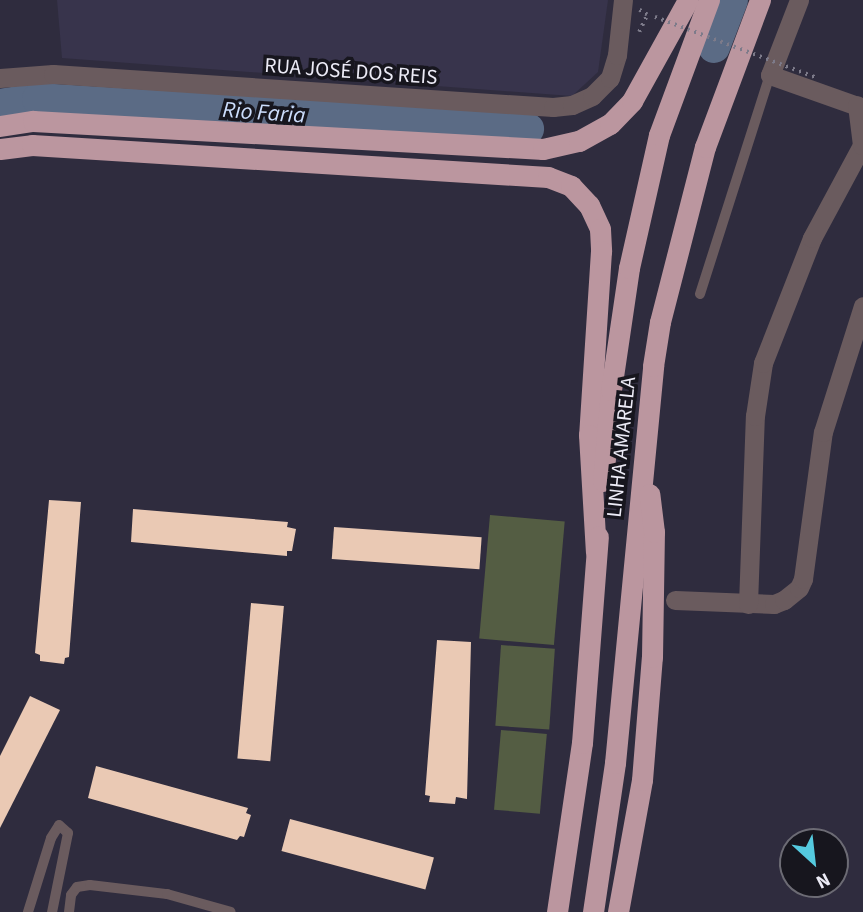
<!DOCTYPE html>
<html>
<head>
<meta charset="utf-8">
<style>
  body { margin:0 }
  #map { position:relative; width:863px; height:912px; overflow:hidden; background:#2f2c3e; font-family:"Source Sans 3",sans-serif }
  div>[style] { position:absolute }
  .built>* { inset:0; background:#38344c }
  .green>* { inset:0; background:#545d43; transform-origin:0 0 }
  .river>* { height:32px; margin:-16px; padding:0 16px; transform-origin:16px; border-radius:16px; background:#5b6b85 }
  .building>* { inset:0; background:#eac9b4; transform-origin:0 0 }
  .path>* { height:3.5px; margin-top:-1.75px; transform-origin:0; background:repeating-linear-gradient(90deg,#7d7b8a 0 2px,transparent 0 7px) }
  .service>* { height:10px; margin:-5px; padding:0 5px; transform-origin:5px; border-radius:5px; background:#6a5b5e }
  .minor>* { height:19px; margin:-9.5px; padding:0 9.5px; transform-origin:9.5px; border-radius:9.5px; background:#6a5b5e }
  .motorway>* { height:21px; margin:-10.5px; padding:0 10.5px; transform-origin:10.5px; border-radius:10.5px; background:#bb969f }
  .path-bridge>* { height:3.5px; margin-top:-1.75px; transform-origin:0; background:repeating-linear-gradient(90deg,#7d7b8a 0 2px,transparent 0 7px) }
  span { translate:-50% -50%; white-space:nowrap; text-align:center; line-height:1.15; -webkit-text-stroke:7px #17161e; paint-order:stroke }
  .street-label { font-size:21px; color:#ecebf6 }
  .water-label { font-size:23px; color:#ccddfc; font-style:italic }
  .north { position:absolute; left:779px; top:828px; width:70px; height:70px; box-sizing:border-box; background:#17161e; border:2px solid #6c6b74; border-radius:50%; rotate:153deg; font-size:19px; font-weight:700; line-height:28px; text-align:center; color:#ecebf6 }
  .north::after { content:''; display:block; margin:auto; width:24px; height:32px; background:#55cadf; clip-path:polygon(50% 0,100% 100%,50% 72%,0 100%) }
</style>
</head>
<body>
<div id="map">
  <div class="built">
    <i style="clip-path:polygon(57px 0,608px 0,598px 72px,572px 96px,62px 58px)"></i>
  </div>
  <div class="green">
    <i style="left:490px;top:515px;width:75px;height:124px;rotate:5deg"></i>
    <i style="left:501px;top:645px;width:54px;height:81px;rotate:4deg"></i>
    <i style="left:501px;top:730px;width:46px;height:80px;rotate:5deg"></i>
  </div>
  <div class="river">
    <i style="left:714px;top:47px;width:50px;rotate:-69deg"></i>
    <i style="left:0;top:105px;width:38px;rotate:-9deg"></i>
    <i style="left:38px;top:99px;width:491px;rotate:3.5deg"></i>
  </div>
  <div class="building">
    <i style="clip-path:polygon(49px 500px,81px 502px,69px 657px,65px 658px,64px 664px,40px 661px,40px 655px,35px 653px)"></i>
    <i style="clip-path:polygon(133px 509px,288px 522px,287px 527px,296px 529px,292px 551px,287px 551px,287px 556px,131px 542px)"></i>
    <i style="left:334px;top:527px;width:148px;height:32px;rotate:4deg"></i>
    <i style="left:251px;top:603px;width:33px;height:156px;rotate:5deg"></i>
    <i style="clip-path:polygon(437px 640px,471px 642px,467px 799px,456px 797px,455px 804px,429px 802px,430px 796px,425px 795px)"></i>
    <i style="clip-path:polygon(30px 696px,60px 710px,0 828px,0 756px)"></i>
    <i style="clip-path:polygon(96px 766px,248px 808px,246px 813px,251px 815px,244px 837px,240px 836px,237px 840px,88px 798px)"></i>
    <i style="left:290px;top:819px;width:149px;height:33px;rotate:15deg"></i>
  </div>
  <div class="path">
    <i style="left:639px;top:32px;width:19px;rotate:-65deg"></i>
    <i style="left:647px;top:15px;width:9px;rotate:-148deg"></i>
  </div>
  <div class="service">
    <i style="left:700px;top:294px;width:230px;rotate:-72.3deg"></i>
    <i style="left:28px;top:912px;width:77px;rotate:-72.7deg"></i>
    <i style="left:51px;top:838px;width:15px;rotate:-58deg"></i>
    <i style="left:59px;top:825px;width:12px;rotate:42deg"></i>
    <i style="left:68px;top:833px;width:81px;rotate:101.4deg"></i>
    <i style="left:69px;top:912px;width:17px;rotate:-83deg"></i>
    <i style="left:71px;top:895px;width:10px;rotate:-53deg"></i>
    <i style="left:77px;top:887px;width:13px;rotate:-9deg"></i>
    <i style="left:90px;top:885px;width:78px;rotate:6.7deg"></i>
    <i style="left:167px;top:894px;width:66px;rotate:15.7deg"></i>
  </div>
  <div class="minor">
    <i style="left:799px;top:0;width:80px;rotate:111.1deg"></i>
    <i style="left:770px;top:75px;width:99px;rotate:19.5deg"></i>
    <i style="left:0;top:78px;width:53px;rotate:-4.3deg"></i>
    <i style="left:53px;top:74px;width:501px;rotate:3.78deg"></i>
    <i style="left:553px;top:107px;width:19px;rotate:-6deg"></i>
    <i style="left:572px;top:105px;width:22px;rotate:-24deg"></i>
    <i style="left:592px;top:96px;width:25px;rotate:-45deg"></i>
    <i style="left:610px;top:78px;width:24px;rotate:-73deg"></i>
    <i style="left:617px;top:55px;width:55px;rotate:-83.8deg"></i>
    <i style="left:675px;top:600px;width:99px;rotate:2.3deg"></i>
    <i style="left:774px;top:604px;width:11px;rotate:-22deg"></i>
    <i style="left:784px;top:600px;width:19px;rotate:-39deg"></i>
    <i style="left:799px;top:588px;width:10px;rotate:-66deg"></i>
    <i style="left:803px;top:579px;width:148px;rotate:-82.3deg"></i>
    <i style="left:823px;top:432px;width:132px;rotate:-72.4deg"></i>
    <i style="left:748px;top:604px;width:188px;rotate:-87.9deg"></i>
    <i style="left:755px;top:416px;width:54px;rotate:-81.4deg"></i>
    <i style="left:763px;top:363px;width:134px;rotate:-68.6deg"></i>
    <i style="left:812px;top:238px;width:106px;rotate:-61.7deg"></i>
    <i style="left:862px;top:145px;width:40px;rotate:-97.1deg"></i>
  </div>
  <div class="motorway">
    <i style="left:0;top:126px;width:33px;rotate:-9deg"></i>
    <i style="left:33px;top:121px;width:511px;rotate:3.14deg"></i>
    <i style="left:543px;top:149px;width:37px;rotate:-13deg"></i>
    <i style="left:579px;top:141px;width:35px;rotate:-29deg"></i>
    <i style="left:610px;top:124px;width:32px;rotate:-46deg"></i>
    <i style="left:632px;top:101px;width:115px;rotate:-61deg"></i>
    <i style="left:0;top:149px;width:32px;rotate:-7deg"></i>
    <i style="left:32px;top:145px;width:517px;rotate:3.55deg"></i>
    <i style="left:548px;top:177px;width:25px;rotate:21deg"></i>
    <i style="left:571px;top:186px;width:26px;rotate:47deg"></i>
    <i style="left:589px;top:205px;width:26px;rotate:65deg"></i>
    <i style="left:600px;top:229px;width:22px;rotate:87deg"></i>
    <i style="left:601px;top:251px;width:184px;rotate:93.7deg"></i>
    <i style="left:589px;top:435px;width:117px;rotate:86.6deg"></i>
    <i style="left:603px;top:481px;width:91px;rotate:-85deg"></i>
    <i style="left:611px;top:390px;width:123px;rotate:-81.6deg"></i>
    <i style="left:629px;top:268px;width:136px;rotate:-77.3deg"></i>
    <i style="left:659px;top:135px;width:144px;rotate:-69.7deg"></i>
    <i style="left:557px;top:912px;width:171px;rotate:-81.6deg"></i>
    <i style="left:582px;top:743px;width:207px;rotate:-85.6deg"></i>
    <i style="left:593px;top:912px;width:151px;rotate:-81.6deg"></i>
    <i style="left:615px;top:763px;width:399px;rotate:-84.5deg"></i>
    <i style="left:653px;top:366px;width:45px;rotate:-81deg"></i>
    <i style="left:660px;top:322px;width:181px;rotate:-75.6deg"></i>
    <i style="left:705px;top:147px;width:157px;rotate:-69.5deg"></i>
    <i style="left:618px;top:912px;width:134px;rotate:-79.7deg"></i>
    <i style="left:642px;top:780px;width:123px;rotate:-85.4deg"></i>
    <i style="left:652px;top:657px;width:125px;rotate:-89.1deg"></i>
    <i style="left:654px;top:532px;width:38px;rotate:-97deg"></i>
  </div>
  <div class="path-bridge">
    <i style="left:655px;top:17px;width:171px;rotate:20.6deg"></i>
  </div>
  <div class="street-label">
    <span style="left:351px;top:71px;rotate:4deg">RUA JOSÉ DOS REIS</span>
    <span style="left:621px;top:447px;rotate:-84deg">LINHA AMARELA</span>
  </div>
  <div class="water-label">
    <span style="left:264px;top:113px;rotate:4deg">Rio Faria</span>
  </div>
  <div class="north">N</div>
</div>
</body>
</html>
